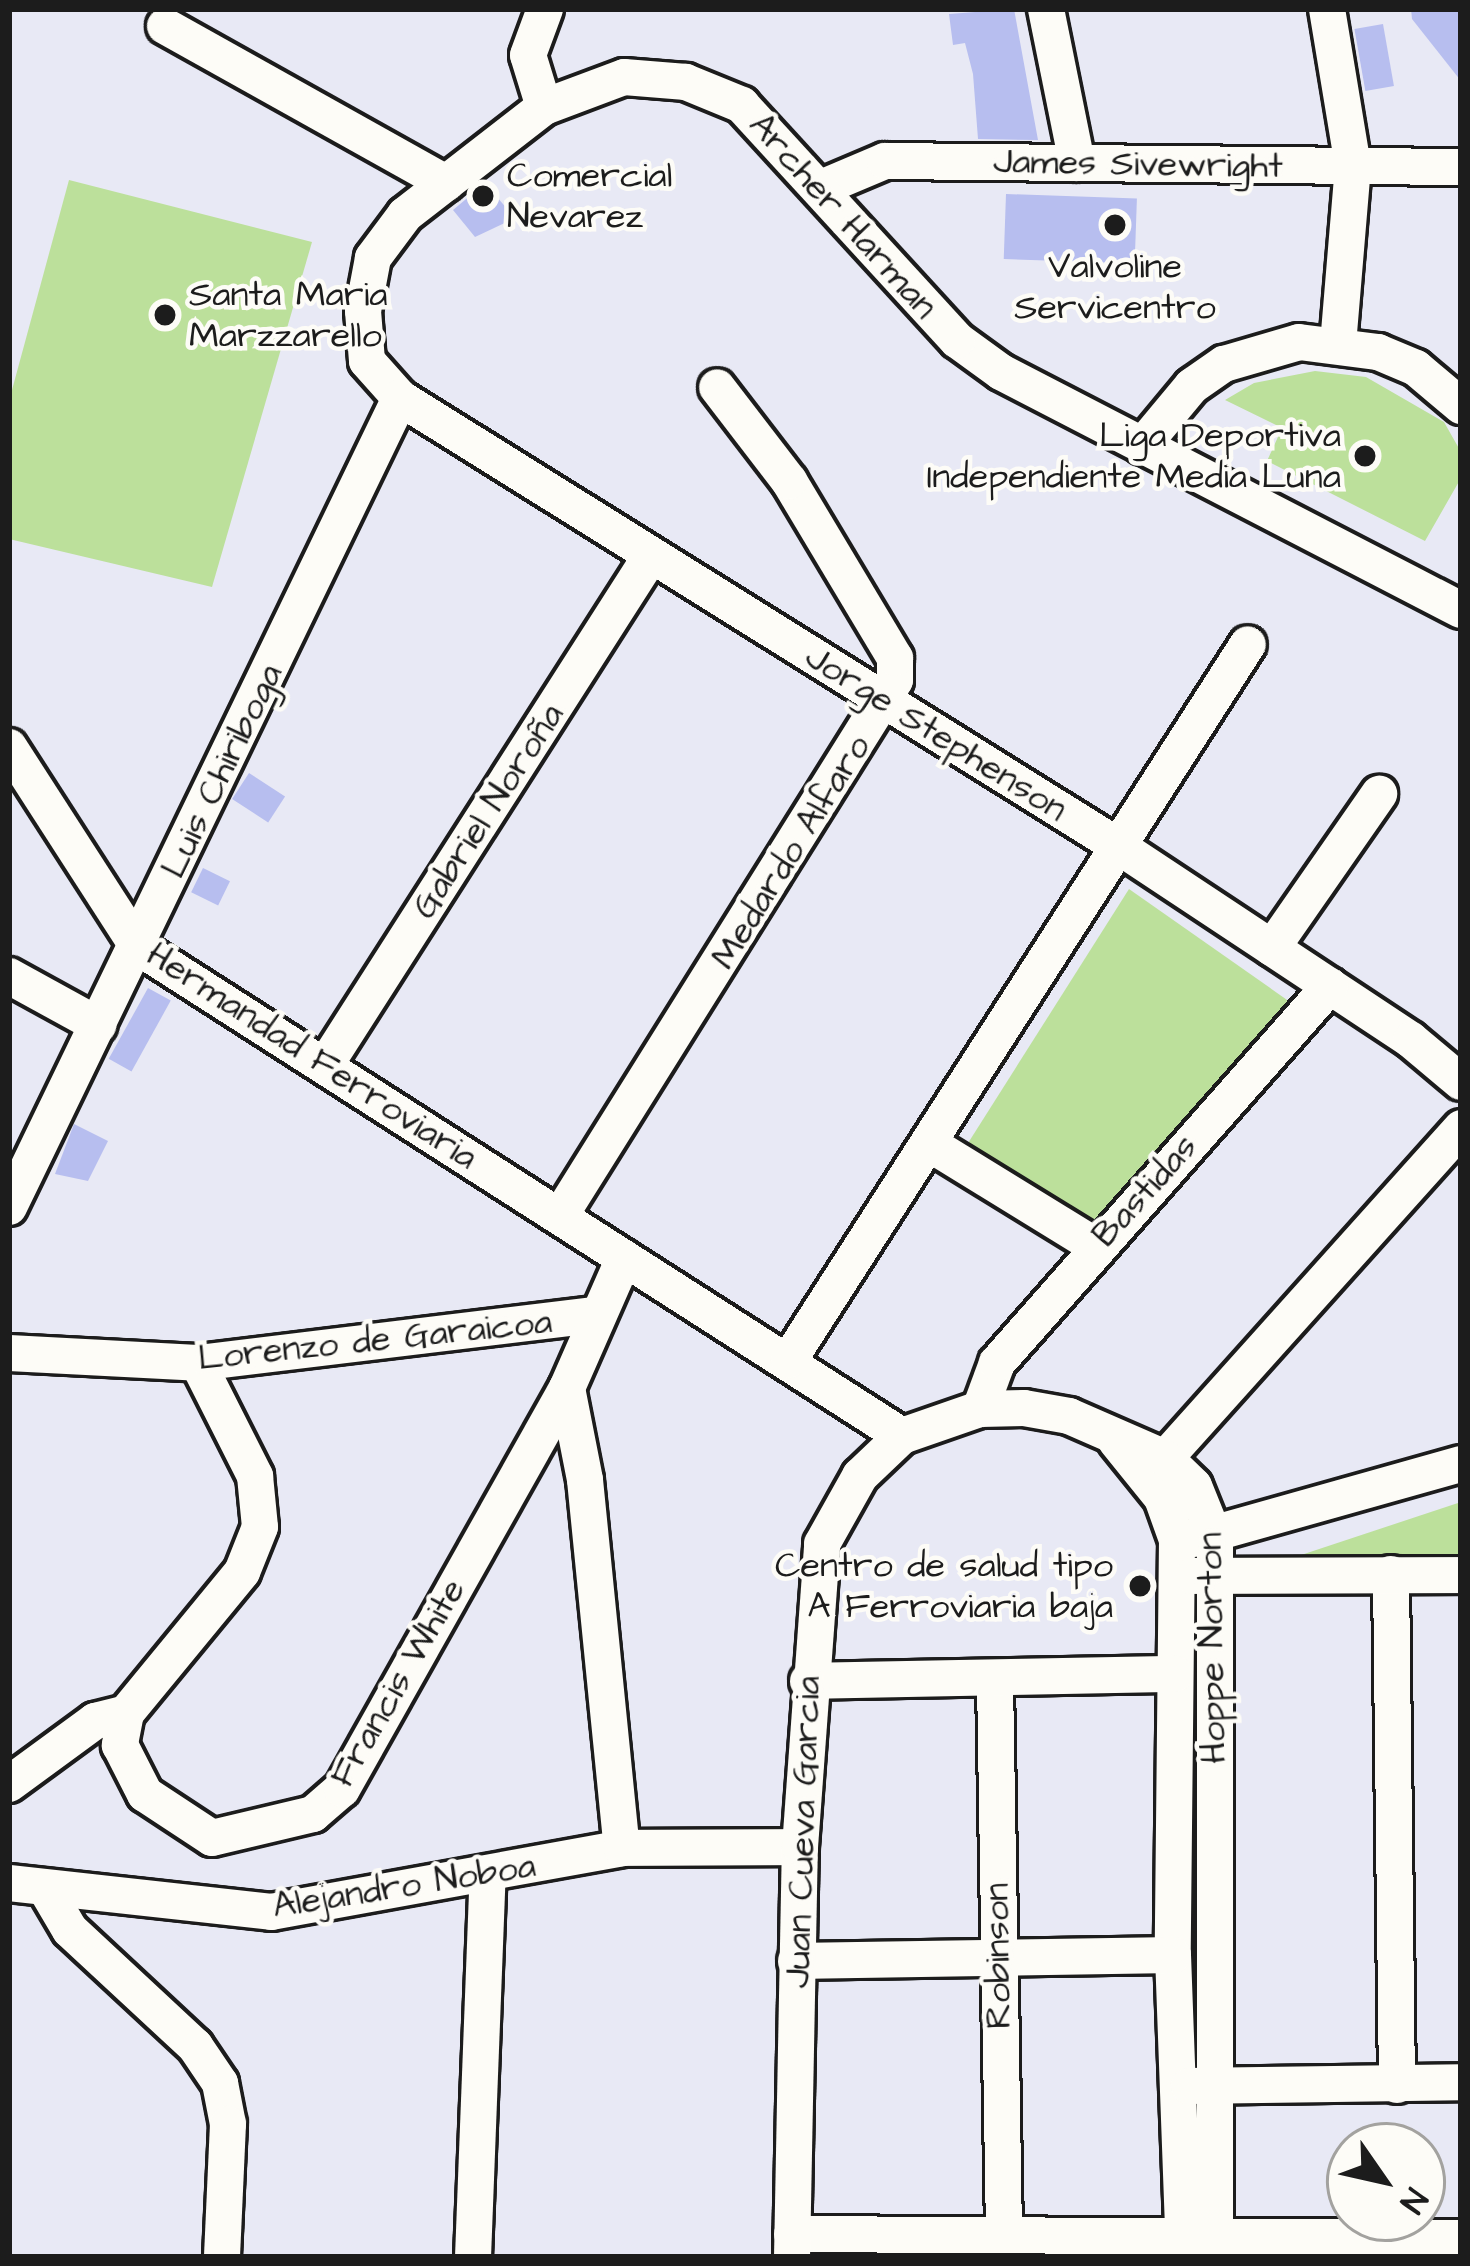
<!DOCTYPE html>
<html>
<head>
<meta charset="utf-8">
<style>
  body { margin:0 }
  #map { position:relative; width:1470px; height:2266px; overflow:hidden; background:#e8e9f5; font-family:"Architects Daughter",sans-serif }
  div>[style] { position:absolute }
  .green>* { inset:0; background:#bce09b }
  .building>* { inset:0; background:#b7beef; transform-origin:0 0 }
  .roads { filter:drop-shadow(3px 0 #1c1c1c) drop-shadow(-3px 0 #1c1c1c) drop-shadow(0 3px #1c1c1c) drop-shadow(0 -3px #1c1c1c) }
  .minor>* { height:36px; margin:-18px; padding:0 18px; transform-origin:18px; border-radius:18px; background:#fdfcf7 }
  .dots>* { width:33px; height:33px; translate:-50% -50%; box-sizing:border-box; border:6px solid #fdfcf7; border-radius:50% }
  span { translate:-50% -50%; white-space:nowrap; text-align:center; line-height:1.15; -webkit-text-stroke:9px #fdfcf7; paint-order:stroke }
  .street-label { font-size:36px; color:#1c1c1c }
  .poi-label { font-size:36px; color:#1c1c1c }
  .left { translate:0 -50%; text-align:left }
  .right { translate:-100% -50%; text-align:right }
  .frame { position:absolute; inset:0; border:12px solid #1c1c1c; pointer-events:none }
  .north { position:absolute; left:1326px; top:2122px; width:120px; height:120px; box-sizing:border-box; background:#fdfcf7; border:3px solid #a3a29f; border-radius:50%; rotate:124deg; font-size:33px; font-weight:700; line-height:48px; text-align:center; color:#1c1c1c }
  .north::after { content:''; display:block; margin:auto; width:42px; height:54px; background:#1c1c1c; clip-path:polygon(50% 0,100% 100%,50% 72%,0 100%) }
</style>
</head>
<body>
<div id="map">
  <div class="green">
    <i style="clip-path:polygon(69px 180px,312px 242px,212px 587px,9px 539px,9px 401px)"></i>
    <i style="clip-path:polygon(1315px 371px,1366px 377px,1444px 422px,1461px 452px,1461px 478px,1425px 541px,1267px 461px,1282px 428px,1225px 400px,1254px 383px)"></i>
    <i style="clip-path:polygon(1129px 889px,1290px 1002px,1095px 1228px,963px 1151px)"></i>
    <i style="clip-path:polygon(1461px 1502px,1461px 1558px,1289px 1559px)"></i>
  </div>
  <div class="building">
    <i style="clip-path:polygon(1014px 9px,1038px 140px,978px 139px,973px 74px,965px 43px,953px 45px,949px 14px)"></i>
    <i style="clip-path:polygon(1411px 9px,1461px 9px,1461px 81px,1412px 19px)"></i>
    <i style="left:1383px;top:24px;width:63px;height:29px;rotate:80deg"></i>
    <i style="clip-path:polygon(485px 183px,515px 218px,475px 237px,453px 210px)"></i>
    <i style="left:1006px;top:194px;width:131px;height:65px;rotate:2deg"></i>
    <i style="left:249px;top:773px;width:43px;height:31px;rotate:33deg"></i>
    <i style="left:203px;top:868px;width:30px;height:27px;rotate:26deg"></i>
    <i style="left:148px;top:988px;width:26px;height:81px;rotate:29deg"></i>
    <i style="clip-path:polygon(74px 1124px,108px 1141px,88px 1181px,55px 1174px)"></i>
  </div>
  <div class="roads">
    <div class="minor">
      <i style="left:1046px;top:9px;width:157px;rotate:78.6deg"></i>
      <i style="left:1327px;top:9px;width:159px;rotate:80.6deg"></i>
      <i style="left:1353px;top:166px;width:178px;rotate:94.8deg"></i>
      <i style="left:165px;top:26px;width:322px;rotate:29.2deg"></i>
      <i style="left:544px;top:107px;width:54px;rotate:-107.1deg"></i>
      <i style="left:528px;top:55px;width:49px;rotate:-69.7deg"></i>
      <i style="left:821px;top:188px;width:69px;rotate:-22.9deg"></i>
      <i style="left:885px;top:161px;width:576px;rotate:0.6deg"></i>
      <i style="left:1142px;top:446px;width:78px;rotate:-50.2deg"></i>
      <i style="left:1192px;top:386px;width:39px;rotate:-35deg"></i>
      <i style="left:1224px;top:364px;width:78px;rotate:-16.3deg"></i>
      <i style="left:1299px;top:342px;width:80px;rotate:7.2deg"></i>
      <i style="left:1378px;top:352px;width:41px;rotate:22.8deg"></i>
      <i style="left:1416px;top:368px;width:59px;rotate:40.2deg"></i>
      <i style="left:1461px;top:610px;width:518px;rotate:-152.64deg"></i>
      <i style="left:1001px;top:372px;width:54px;rotate:-144deg"></i>
      <i style="left:957px;top:340px;width:319px;rotate:-132.5deg"></i>
      <i style="left:742px;top:105px;width:61px;rotate:-157.7deg"></i>
      <i style="left:686px;top:82px;width:62px;rotate:-175.4deg"></i>
      <i style="left:624px;top:77px;width:85px;rotate:159.4deg"></i>
      <i style="left:544px;top:107px;width:176px;rotate:142.2deg"></i>
      <i style="left:405px;top:215px;width:54px;rotate:126.7deg"></i>
      <i style="left:373px;top:258px;width:54px;rotate:100.7deg"></i>
      <i style="left:363px;top:311px;width:50px;rotate:85.4deg"></i>
      <i style="left:367px;top:361px;width:50px;rotate:48.3deg"></i>
      <i style="left:400px;top:398px;width:846px;rotate:31.96deg"></i>
      <i style="left:1118px;top:846px;width:351px;rotate:33.5deg"></i>
      <i style="left:1411px;top:1040px;width:65px;rotate:40deg"></i>
      <i style="left:9px;top:747px;width:238px;rotate:57.2deg"></i>
      <i style="left:138px;top:947px;width:907px;rotate:32.62deg"></i>
      <i style="left:1272px;top:948px;width:188px;rotate:-55.2deg"></i>
      <i style="left:9px;top:976px;width:102px;rotate:28.8deg"></i>
      <i style="left:326px;top:1064px;width:602px;rotate:-57.42deg"></i>
      <i style="left:930px;top:1144px;width:195px;rotate:31.6deg"></i>
      <i style="left:9px;top:1207px;width:899px;rotate:-64.2deg"></i>
      <i style="left:560px;top:1216px;width:632px;rotate:-57.99deg"></i>
      <i style="left:895px;top:680px;width:22px;rotate:-90deg"></i>
      <i style="left:895px;top:658px;width:206px;rotate:-120.9deg"></i>
      <i style="left:789px;top:481px;width:118px;rotate:-127.5deg"></i>
      <i style="left:9px;top:1353px;width:189px;rotate:3deg"></i>
      <i style="left:198px;top:1363px;width:402px;rotate:-6.9deg"></i>
      <i style="left:789px;top:1360px;width:850px;rotate:-57.34deg"></i>
      <i style="left:198px;top:1363px;width:127px;rotate:63.2deg"></i>
      <i style="left:255px;top:1476px;width:51px;rotate:84.4deg"></i>
      <i style="left:260px;top:1527px;width:48px;rotate:111.8deg"></i>
      <i style="left:242px;top:1572px;width:183px;rotate:129.4deg"></i>
      <i style="left:126px;top:1713px;width:33px;rotate:101deg"></i>
      <i style="left:120px;top:1745px;width:55px;rotate:63deg"></i>
      <i style="left:145px;top:1794px;width:80px;rotate:33.3deg"></i>
      <i style="left:212px;top:1838px;width:104px;rotate:-13.4deg"></i>
      <i style="left:313px;top:1814px;width:38px;rotate:-41deg"></i>
      <i style="left:342px;top:1789px;width:460px;rotate:-60.7deg"></i>
      <i style="left:567px;top:1388px;width:142px;rotate:-66.3deg"></i>
      <i style="left:567px;top:1388px;width:94px;rotate:78.9deg"></i>
      <i style="left:585px;top:1480px;width:370px;rotate:84.3deg"></i>
      <i style="left:980px;top:1409px;width:49px;rotate:-69.7deg"></i>
      <i style="left:997px;top:1363px;width:503px;rotate:-48.55deg"></i>
      <i style="left:1116px;top:1441px;width:73px;rotate:51.1deg"></i>
      <i style="left:1162px;top:1498px;width:45px;rotate:70.3deg"></i>
      <i style="left:1177px;top:1540px;width:415px;rotate:90.6deg"></i>
      <i style="left:1173px;top:1955px;width:302px;rotate:87.9deg"></i>
      <i style="left:1151px;top:1474px;width:465px;rotate:-48.1deg"></i>
      <i style="left:1194px;top:1539px;width:277px;rotate:-15.7deg"></i>
      <i style="left:1391px;top:1574px;width:511px;rotate:89.33deg"></i>
      <i style="left:1193px;top:1576px;width:268px;rotate:-0.2deg"></i>
      <i style="left:995px;top:1679px;width:553px;rotate:89.07deg"></i>
      <i style="left:808px;top:1681px;width:367px;rotate:-1.1deg"></i>
      <i style="left:9px;top:1784px;width:107px;rotate:-36.2deg"></i>
      <i style="left:95px;top:1721px;width:32px;rotate:-14deg"></i>
      <i style="left:9px;top:1883px;width:264px;rotate:6.3deg"></i>
      <i style="left:271px;top:1912px;width:357px;rotate:-10.3deg"></i>
      <i style="left:622px;top:1848px;width:178px;rotate:-0.3deg"></i>
      <i style="left:47px;top:1891px;width:45px;rotate:59.5deg"></i>
      <i style="left:70px;top:1930px;width:171px;rotate:42.9deg"></i>
      <i style="left:195px;top:2046px;width:45px;rotate:56deg"></i>
      <i style="left:220px;top:2083px;width:42px;rotate:79deg"></i>
      <i style="left:228px;top:2124px;width:133px;rotate:92.6deg"></i>
      <i style="left:796px;top:1961px;width:377px;rotate:-0.9deg"></i>
      <i style="left:1189px;top:2086px;width:272px;rotate:-0.8deg"></i>
      <i style="left:792px;top:2234px;width:669px;rotate:0.34deg"></i>
      <i style="left:473px;top:2257px;width:382px;rotate:-87.8deg"></i>
      <i style="left:792px;top:2257px;width:410px;rotate:-88.9deg"></i>
      <i style="left:800px;top:1847px;width:304px;rotate:-85.8deg"></i>
      <i style="left:822px;top:1544px;width:78px;rotate:-60.8deg"></i>
      <i style="left:860px;top:1476px;width:58px;rotate:-43.6deg"></i>
      <i style="left:902px;top:1436px;width:83px;rotate:-19.1deg"></i>
      <i style="left:980px;top:1409px;width:44px;rotate:-1.3deg"></i>
      <i style="left:1024px;top:1408px;width:46px;rotate:10.1deg"></i>
      <i style="left:1069px;top:1416px;width:105px;rotate:23.6deg"></i>
      <i style="left:1165px;top:1458px;width:40px;rotate:44deg"></i>
      <i style="left:1194px;top:1486px;width:56px;rotate:68deg"></i>
      <i style="left:1215px;top:1538px;width:719px;rotate:90deg"></i>
    </div>
  </div>
  <div class="dots">
    <i style="left:483px;top:196px;background:#1c1c1c"></i>
    <i style="left:1115px;top:225px;background:#1c1c1c"></i>
    <i style="left:165px;top:315px;background:#1c1c1c"></i>
    <i style="left:1365px;top:456px;background:#1c1c1c"></i>
    <i style="left:1140px;top:1586px;background:#1c1c1c"></i>
  </div>
  <div class="street-label">
    <span style="left:1138px;top:164px;rotate:1deg">James Sivewright</span>
    <span style="left:843px;top:216px;rotate:48deg">Archer Harman</span>
    <span style="left:936px;top:733px;rotate:32deg">Jorge Stephenson</span>
    <span style="left:222px;top:771px;rotate:-64deg">Luis Chiriboga</span>
    <span style="left:488px;top:811px;rotate:-57deg">Gabriel Noroña</span>
    <span style="left:791px;top:852px;rotate:-58deg">Medardo Alfaro</span>
    <span style="left:312px;top:1056px;rotate:33deg">Hermandad Ferroviaria</span>
    <span style="left:1145px;top:1191px;rotate:-48deg">Bastidas</span>
    <span style="left:375px;top:1340px;rotate:-6deg">Lorenzo de Garaicoa</span>
    <span style="left:1212px;top:1648px;rotate:-91deg">Hoppe Norton</span>
    <span style="left:398px;top:1683px;rotate:-60deg">Francis White</span>
    <span style="left:803px;top:1832px;rotate:-88deg">Juan Cueva Garcia</span>
    <span style="left:404px;top:1886px;rotate:-9deg">Alejandro Noboa</span>
    <span style="left:998px;top:1956px;rotate:-91deg">Robinson</span>
  </div>
  <div class="poi-label">
    <span class="left" style="left:507px;top:196px">Comercial<br>Nevarez</span>
    <span style="left:1115px;top:287px">Valvoline<br>Servicentro</span>
    <span class="left" style="left:189px;top:315px">Santa Maria<br>Marzzarello</span>
    <span class="right" style="left:1341px;top:456px">Liga Deportiva<br>Independiente Media Luna</span>
    <span class="right" style="left:1113px;top:1586px">Centro de salud tipo<br>A Ferroviaria baja</span>
  </div>
  <div class="frame"></div>
  <div class="north">N</div>
</div>
</body>
</html>
